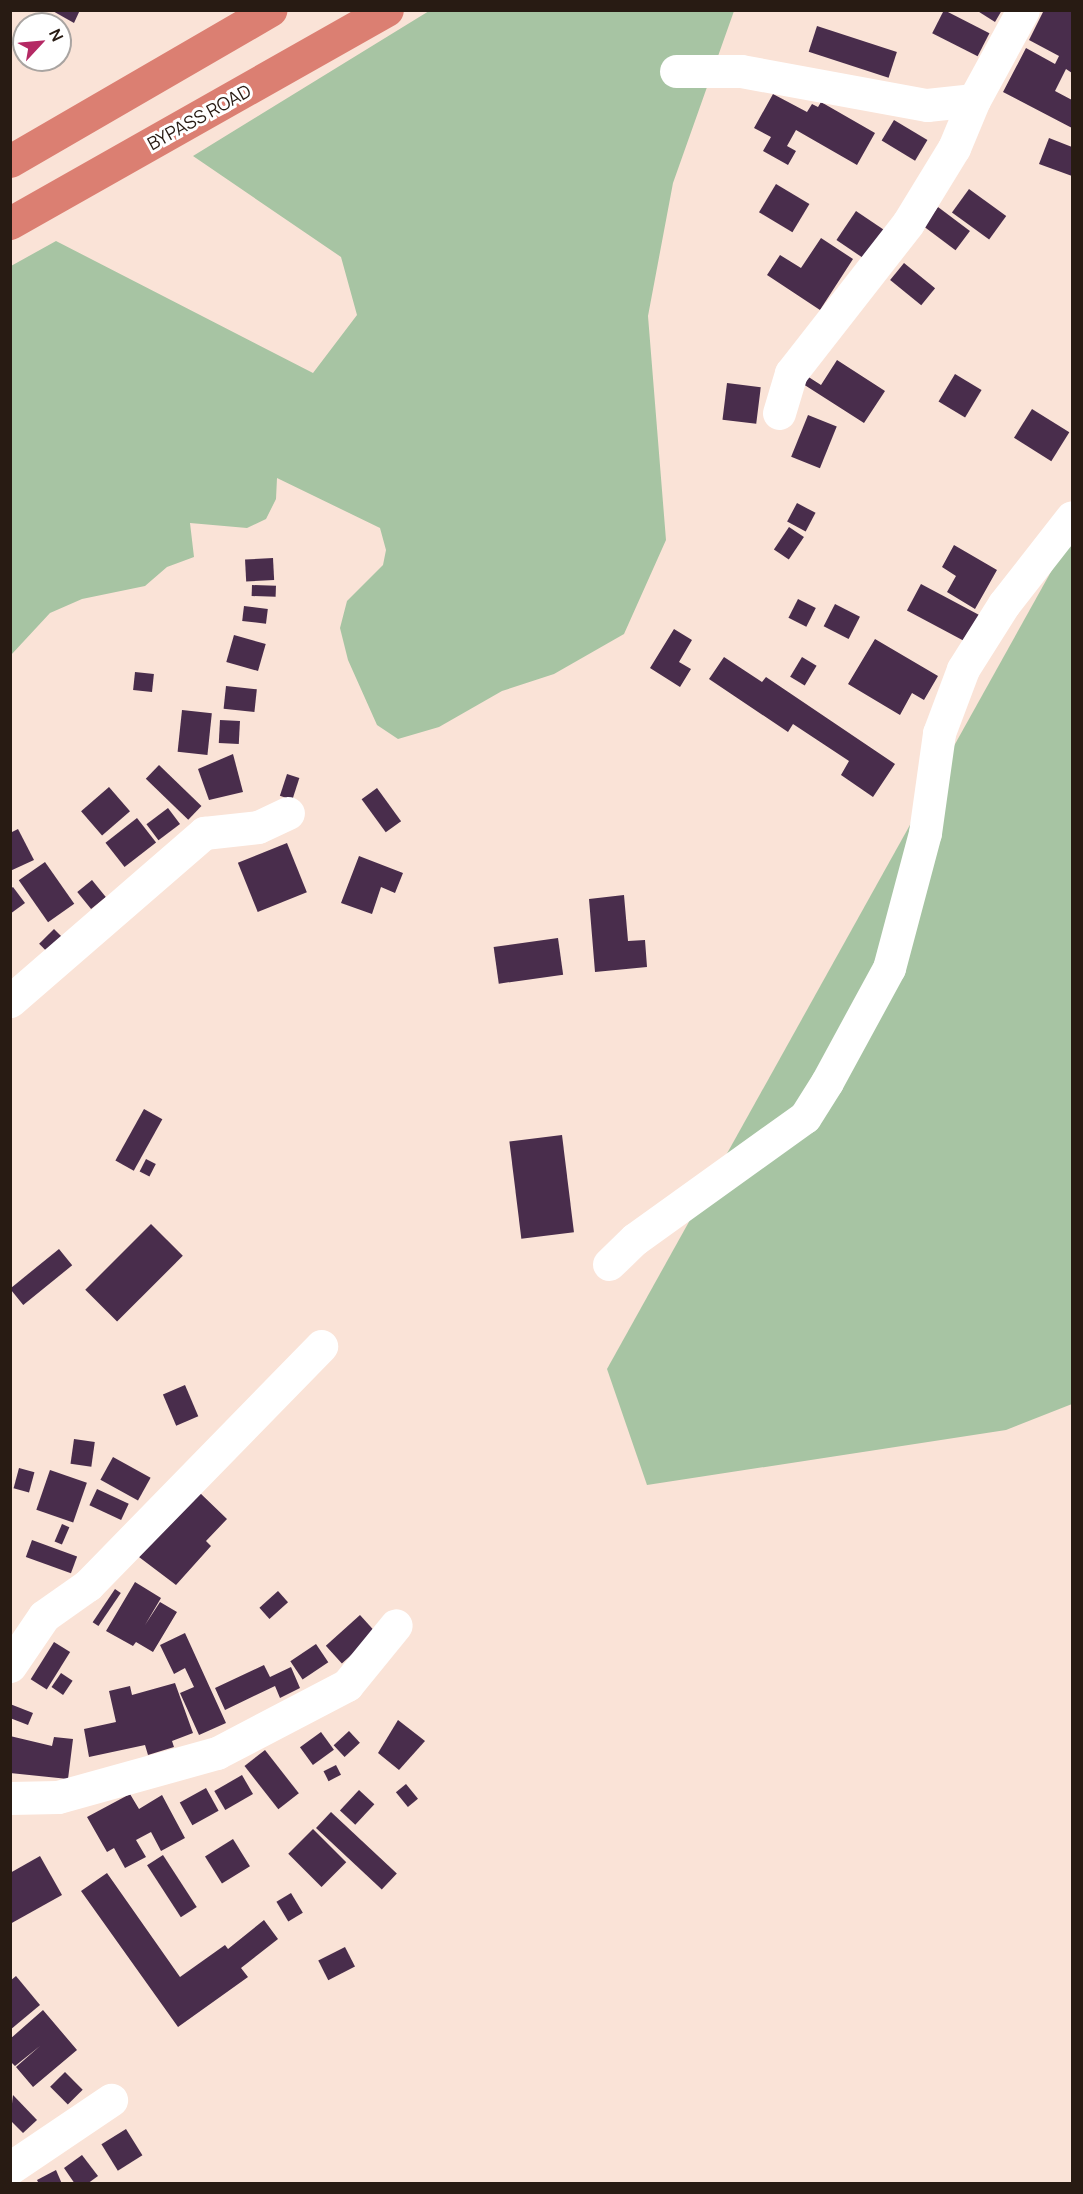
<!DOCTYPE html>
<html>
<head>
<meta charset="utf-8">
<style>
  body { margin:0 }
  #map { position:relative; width:1083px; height:2194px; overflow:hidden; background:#fae3d7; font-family:Manrope,sans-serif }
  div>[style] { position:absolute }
  .green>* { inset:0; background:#a7c4a3 }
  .building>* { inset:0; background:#492d4c; transform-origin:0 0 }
  .street>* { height:33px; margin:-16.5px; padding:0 16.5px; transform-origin:16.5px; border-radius:16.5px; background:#fff }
  .highway>* { height:33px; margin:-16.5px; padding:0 16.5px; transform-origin:16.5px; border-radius:16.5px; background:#db7f72 }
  span { translate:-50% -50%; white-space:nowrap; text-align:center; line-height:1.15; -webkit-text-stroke:6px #fff; paint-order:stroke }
  .street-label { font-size:18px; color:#281b13 }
  .frame { position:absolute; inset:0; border:12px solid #281b13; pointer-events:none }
  .north { position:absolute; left:12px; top:12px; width:60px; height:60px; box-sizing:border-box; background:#fff; border:2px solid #a9a4a1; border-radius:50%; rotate:64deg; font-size:16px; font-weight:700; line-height:24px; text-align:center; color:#281b13 }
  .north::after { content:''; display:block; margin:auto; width:21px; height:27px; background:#b42964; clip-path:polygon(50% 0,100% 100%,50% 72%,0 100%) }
</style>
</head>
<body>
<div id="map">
  <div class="green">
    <i style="clip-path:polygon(429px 11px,734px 11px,673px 183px,648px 316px,666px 540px,624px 634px,554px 674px,502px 691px,439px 727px,398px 739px,377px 725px,348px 660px,340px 628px,347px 601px,383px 565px,386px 550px,380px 528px,277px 478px,276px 499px,266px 519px,247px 528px,190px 523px,194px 557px,167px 567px,145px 586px,82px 599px,50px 613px,11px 655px,11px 266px,56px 241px,313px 373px,357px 315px,341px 257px,193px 156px)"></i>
    <i style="clip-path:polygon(1072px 534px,1072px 1404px,1006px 1430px,647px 1485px,607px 1369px)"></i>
  </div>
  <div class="building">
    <i style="clip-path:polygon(51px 10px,80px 10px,74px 23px)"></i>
    <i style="left:944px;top:10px;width:51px;height:26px;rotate:27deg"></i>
    <i style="clip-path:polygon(976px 10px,1002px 10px,995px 22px)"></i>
    <i style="clip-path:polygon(1044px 10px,1072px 10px,1072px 73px,1066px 69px,1055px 91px,1072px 100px,1072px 128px,1003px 92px,1026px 48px,1055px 64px,1059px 56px,1029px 40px)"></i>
    <i style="left:817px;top:26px;width:84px;height:27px;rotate:18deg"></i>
    <i style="clip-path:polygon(773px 94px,807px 112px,812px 104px,818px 107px,821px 102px,875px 133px,857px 165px,796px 130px,787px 146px,796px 151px,788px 165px,763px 151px,771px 137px,754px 128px)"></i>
    <i style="left:894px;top:120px;width:39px;height:24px;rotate:31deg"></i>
    <i style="clip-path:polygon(1049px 138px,1072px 147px,1072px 176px,1039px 164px)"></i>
    <i style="left:776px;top:184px;width:39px;height:33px;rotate:31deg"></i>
    <i style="left:969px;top:189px;width:46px;height:29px;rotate:36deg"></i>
    <i style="left:938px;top:207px;width:40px;height:24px;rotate:37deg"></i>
    <i style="left:856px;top:211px;width:34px;height:35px;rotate:34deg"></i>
    <i style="clip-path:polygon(821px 238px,853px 259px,820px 310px,767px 275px,780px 255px,801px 268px)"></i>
    <i style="left:904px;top:263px;width:40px;height:22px;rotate:39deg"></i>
    <i style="clip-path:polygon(837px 360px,885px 391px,864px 423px,803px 384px,807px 376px,821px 385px)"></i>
    <i style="left:955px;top:374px;width:31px;height:32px;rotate:31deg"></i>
    <i style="left:727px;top:383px;width:34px;height:37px;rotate:7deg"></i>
    <i style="left:1032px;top:409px;width:44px;height:34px;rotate:32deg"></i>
    <i style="left:808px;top:415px;width:31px;height:45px;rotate:22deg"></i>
    <i style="left:797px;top:503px;width:21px;height:21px;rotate:28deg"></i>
    <i style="left:789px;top:527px;width:18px;height:27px;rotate:34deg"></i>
    <i style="clip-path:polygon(954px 545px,997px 570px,975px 609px,947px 592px,956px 576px,942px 567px)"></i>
    <i style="left:273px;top:558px;width:22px;height:28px;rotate:87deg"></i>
    <i style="left:921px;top:584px;width:67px;height:30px;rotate:28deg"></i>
    <i style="left:252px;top:585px;width:24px;height:11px;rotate:2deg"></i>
    <i style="left:798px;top:599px;width:20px;height:21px;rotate:27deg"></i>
    <i style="left:835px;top:604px;width:28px;height:25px;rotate:27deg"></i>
    <i style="left:244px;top:606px;width:24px;height:15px;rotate:7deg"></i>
    <i style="clip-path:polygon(674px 629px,692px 640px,679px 662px,691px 669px,680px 687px,650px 668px)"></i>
    <i style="left:234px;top:635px;width:33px;height:28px;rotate:16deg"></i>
    <i style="clip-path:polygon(875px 639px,938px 676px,924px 700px,912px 693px,900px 715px,848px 684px)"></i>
    <i style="clip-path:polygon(724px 657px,762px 682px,766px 677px,895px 764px,873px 797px,841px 775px,849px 761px,793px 724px,788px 732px,709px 679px)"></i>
    <i style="left:802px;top:657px;width:17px;height:23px;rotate:31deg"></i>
    <i style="left:135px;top:672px;width:19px;height:18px;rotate:6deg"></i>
    <i style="left:226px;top:686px;width:31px;height:23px;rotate:6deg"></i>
    <i style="left:182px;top:710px;width:30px;height:42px;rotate:6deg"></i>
    <i style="left:220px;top:720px;width:20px;height:23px;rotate:3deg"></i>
    <i style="clip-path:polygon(233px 754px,243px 792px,209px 800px,198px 769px)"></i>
    <i style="left:159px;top:765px;width:59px;height:19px;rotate:44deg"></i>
    <i style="left:287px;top:774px;width:13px;height:23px;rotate:18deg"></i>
    <i style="left:109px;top:787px;width:32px;height:37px;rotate:49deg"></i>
    <i style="left:377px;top:788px;width:41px;height:19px;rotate:54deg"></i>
    <i style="left:168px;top:808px;width:20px;height:27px;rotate:53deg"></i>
    <i style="left:137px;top:818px;width:31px;height:40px;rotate:52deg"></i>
    <i style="clip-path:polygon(18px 829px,34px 860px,10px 871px,10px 833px)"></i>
    <i style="left:287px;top:843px;width:53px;height:53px;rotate:68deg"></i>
    <i style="clip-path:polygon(359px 856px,403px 873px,395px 893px,381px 887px,372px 914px,341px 903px)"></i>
    <i style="left:45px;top:862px;width:51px;height:32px;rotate:55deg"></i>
    <i style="left:92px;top:880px;width:22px;height:19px;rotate:51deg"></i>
    <i style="clip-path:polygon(13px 887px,25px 903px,10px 914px,10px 889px)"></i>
    <i style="clip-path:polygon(624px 895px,628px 941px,645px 940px,647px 967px,595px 972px,589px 899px)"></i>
    <i style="left:54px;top:929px;width:16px;height:21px;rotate:45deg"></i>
    <i style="left:558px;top:938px;width:37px;height:65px;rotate:82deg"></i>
    <i style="left:144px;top:1109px;width:21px;height:59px;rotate:29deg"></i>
    <i style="left:562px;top:1135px;width:98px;height:53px;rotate:83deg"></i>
    <i style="left:146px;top:1159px;width:11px;height:14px;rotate:27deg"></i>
    <i style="left:151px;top:1224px;width:45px;height:93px;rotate:45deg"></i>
    <i style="left:59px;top:1249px;width:21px;height:63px;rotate:51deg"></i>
    <i style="left:185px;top:1385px;width:34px;height:24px;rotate:67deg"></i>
    <i style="left:74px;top:1439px;width:21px;height:25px;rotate:8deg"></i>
    <i style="left:113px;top:1457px;width:43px;height:26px;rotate:29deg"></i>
    <i style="left:19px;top:1468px;width:16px;height:21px;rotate:15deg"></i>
    <i style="left:50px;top:1470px;width:39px;height:42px;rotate:19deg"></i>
    <i style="left:97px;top:1489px;width:35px;height:18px;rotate:25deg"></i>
    <i style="clip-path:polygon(199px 1492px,227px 1519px,206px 1541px,211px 1546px,176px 1585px,135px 1554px)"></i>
    <i style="left:62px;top:1524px;width:8px;height:19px;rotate:23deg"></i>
    <i style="left:32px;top:1540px;width:48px;height:18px;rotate:20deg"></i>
    <i style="clip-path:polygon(135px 1582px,161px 1598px,145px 1625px,160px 1602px,177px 1612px,153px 1652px,136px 1642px,133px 1646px,106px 1631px)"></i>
    <i style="left:115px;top:1589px;width:7px;height:40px;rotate:34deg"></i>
    <i style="left:278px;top:1591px;width:15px;height:25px;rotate:48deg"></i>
    <i style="left:360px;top:1615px;width:24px;height:46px;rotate:48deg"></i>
    <i style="clip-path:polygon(185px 1633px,226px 1723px,199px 1735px,180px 1693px,194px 1687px,185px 1668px,174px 1674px,160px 1645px)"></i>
    <i style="left:54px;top:1642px;width:19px;height:44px;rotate:32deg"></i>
    <i style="left:316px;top:1644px;width:22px;height:31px;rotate:56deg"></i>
    <i style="clip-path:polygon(264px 1665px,270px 1677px,291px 1667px,300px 1688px,280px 1698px,275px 1686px,225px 1710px,215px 1688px)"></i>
    <i style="left:61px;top:1673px;width:14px;height:17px;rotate:34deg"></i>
    <i style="clip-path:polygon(175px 1683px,193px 1733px,172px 1741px,174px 1747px,148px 1755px,145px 1745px,89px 1757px,84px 1729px,116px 1722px,109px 1691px,130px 1686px,132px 1695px)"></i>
    <i style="clip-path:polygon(10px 1704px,33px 1713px,28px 1725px,10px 1718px)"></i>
    <i style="clip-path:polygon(398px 1720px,425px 1741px,399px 1770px,378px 1753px)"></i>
    <i style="left:349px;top:1731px;width:16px;height:21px;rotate:47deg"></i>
    <i style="left:321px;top:1732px;width:22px;height:26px;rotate:54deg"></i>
    <i style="clip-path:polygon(10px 1736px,52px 1746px,54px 1737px,73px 1739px,68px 1779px,10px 1773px)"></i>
    <i style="left:265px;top:1750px;width:55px;height:26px;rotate:52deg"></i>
    <i style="left:336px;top:1765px;width:11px;height:14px;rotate:63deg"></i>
    <i style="left:242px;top:1775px;width:22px;height:32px;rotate:60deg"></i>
    <i style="left:406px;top:1784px;width:19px;height:13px;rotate:51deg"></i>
    <i style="left:206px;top:1788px;width:26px;height:30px;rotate:61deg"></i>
    <i style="left:359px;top:1790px;width:21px;height:28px;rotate:43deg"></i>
    <i style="clip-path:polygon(130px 1794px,139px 1809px,162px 1795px,185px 1838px,161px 1851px,151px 1832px,136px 1840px,146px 1857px,125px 1868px,114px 1848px,107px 1852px,87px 1817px)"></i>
    <i style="left:331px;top:1812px;width:90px;height:22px;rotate:43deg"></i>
    <i style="left:313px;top:1829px;width:47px;height:35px;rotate:45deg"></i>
    <i style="left:233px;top:1839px;width:32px;height:33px;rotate:58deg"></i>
    <i style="left:163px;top:1855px;width:62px;height:19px;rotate:57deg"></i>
    <i style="clip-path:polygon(40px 1856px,62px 1895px,10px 1924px,10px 1873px)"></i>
    <i style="clip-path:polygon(107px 1873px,180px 1977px,225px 1945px,228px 1949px,264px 1920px,278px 1939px,241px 1968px,248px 1977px,178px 2027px,81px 1891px)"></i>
    <i style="left:291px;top:1893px;width:23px;height:17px;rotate:59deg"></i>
    <i style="left:345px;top:1947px;width:22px;height:30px;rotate:63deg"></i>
    <i style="clip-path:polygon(16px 1976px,40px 2005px,10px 2030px,10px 1981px)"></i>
    <i style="clip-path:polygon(43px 2010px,77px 2050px,33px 2087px,16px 2067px,40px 2046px,15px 2066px,10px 2061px,10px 2039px)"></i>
    <i style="left:65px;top:2072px;width:25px;height:21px;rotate:45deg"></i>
    <i style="clip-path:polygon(13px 2095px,37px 2120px,23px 2133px,10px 2120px)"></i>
    <i style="left:126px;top:2129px;width:31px;height:29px;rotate:58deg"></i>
    <i style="clip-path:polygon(82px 2155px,98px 2176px,87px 2184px,75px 2184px,64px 2168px)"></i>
    <i style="clip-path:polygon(56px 2170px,62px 2184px,39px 2184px,37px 2180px)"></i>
  </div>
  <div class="street">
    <i style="left:676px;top:71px;width:65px"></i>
    <i style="left:741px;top:71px;width:189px;rotate:10.4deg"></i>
    <i style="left:927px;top:105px;width:47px;rotate:-6.1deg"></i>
    <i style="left:779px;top:413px;width:42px;rotate:-73.3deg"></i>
    <i style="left:791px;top:373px;width:190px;rotate:-52deg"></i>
    <i style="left:908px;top:223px;width:88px;rotate:-58.5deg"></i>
    <i style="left:954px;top:148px;width:52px;rotate:-67.4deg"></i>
    <i style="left:974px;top:100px;width:102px;rotate:-61.4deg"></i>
    <i style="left:10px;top:1001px;width:257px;rotate:-40.9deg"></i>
    <i style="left:204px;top:833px;width:54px;rotate:-6.3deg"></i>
    <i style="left:258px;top:827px;width:33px;rotate:-25deg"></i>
    <i style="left:609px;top:1264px;width:36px;rotate:-44deg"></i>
    <i style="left:635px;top:1239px;width:209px;rotate:-35.7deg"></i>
    <i style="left:805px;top:1117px;width:41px;rotate:-57.8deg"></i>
    <i style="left:827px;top:1082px;width:130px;rotate:-61.5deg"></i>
    <i style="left:889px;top:968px;width:140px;rotate:-75.1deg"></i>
    <i style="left:925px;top:833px;width:101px;rotate:-82deg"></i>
    <i style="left:939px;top:733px;width:68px;rotate:-69.4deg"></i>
    <i style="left:963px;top:669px;width:77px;rotate:-57.8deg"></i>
    <i style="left:1004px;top:604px;width:110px;rotate:-52deg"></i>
    <i style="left:10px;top:1666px;width:60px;rotate:-55.8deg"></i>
    <i style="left:44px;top:1616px;width:54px;rotate:-35.2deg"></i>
    <i style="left:88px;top:1585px;width:334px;rotate:-45.7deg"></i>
    <i style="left:10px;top:1798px;width:48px;rotate:-1.2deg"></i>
    <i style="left:58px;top:1797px;width:165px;rotate:-15.5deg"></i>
    <i style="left:217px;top:1753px;width:147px;rotate:-27.6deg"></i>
    <i style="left:347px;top:1685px;width:77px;rotate:-50.8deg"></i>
    <i style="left:10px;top:2168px;width:122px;rotate:-34deg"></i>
  </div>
  <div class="highway">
    <i style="left:10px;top:161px;width:301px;rotate:-30.1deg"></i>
    <i style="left:10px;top:223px;width:433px;rotate:-29.5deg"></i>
  </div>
  <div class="street-label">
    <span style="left:199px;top:117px;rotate:-29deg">BYPASS ROAD</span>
  </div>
  <div class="frame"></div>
  <div class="north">N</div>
</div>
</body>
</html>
